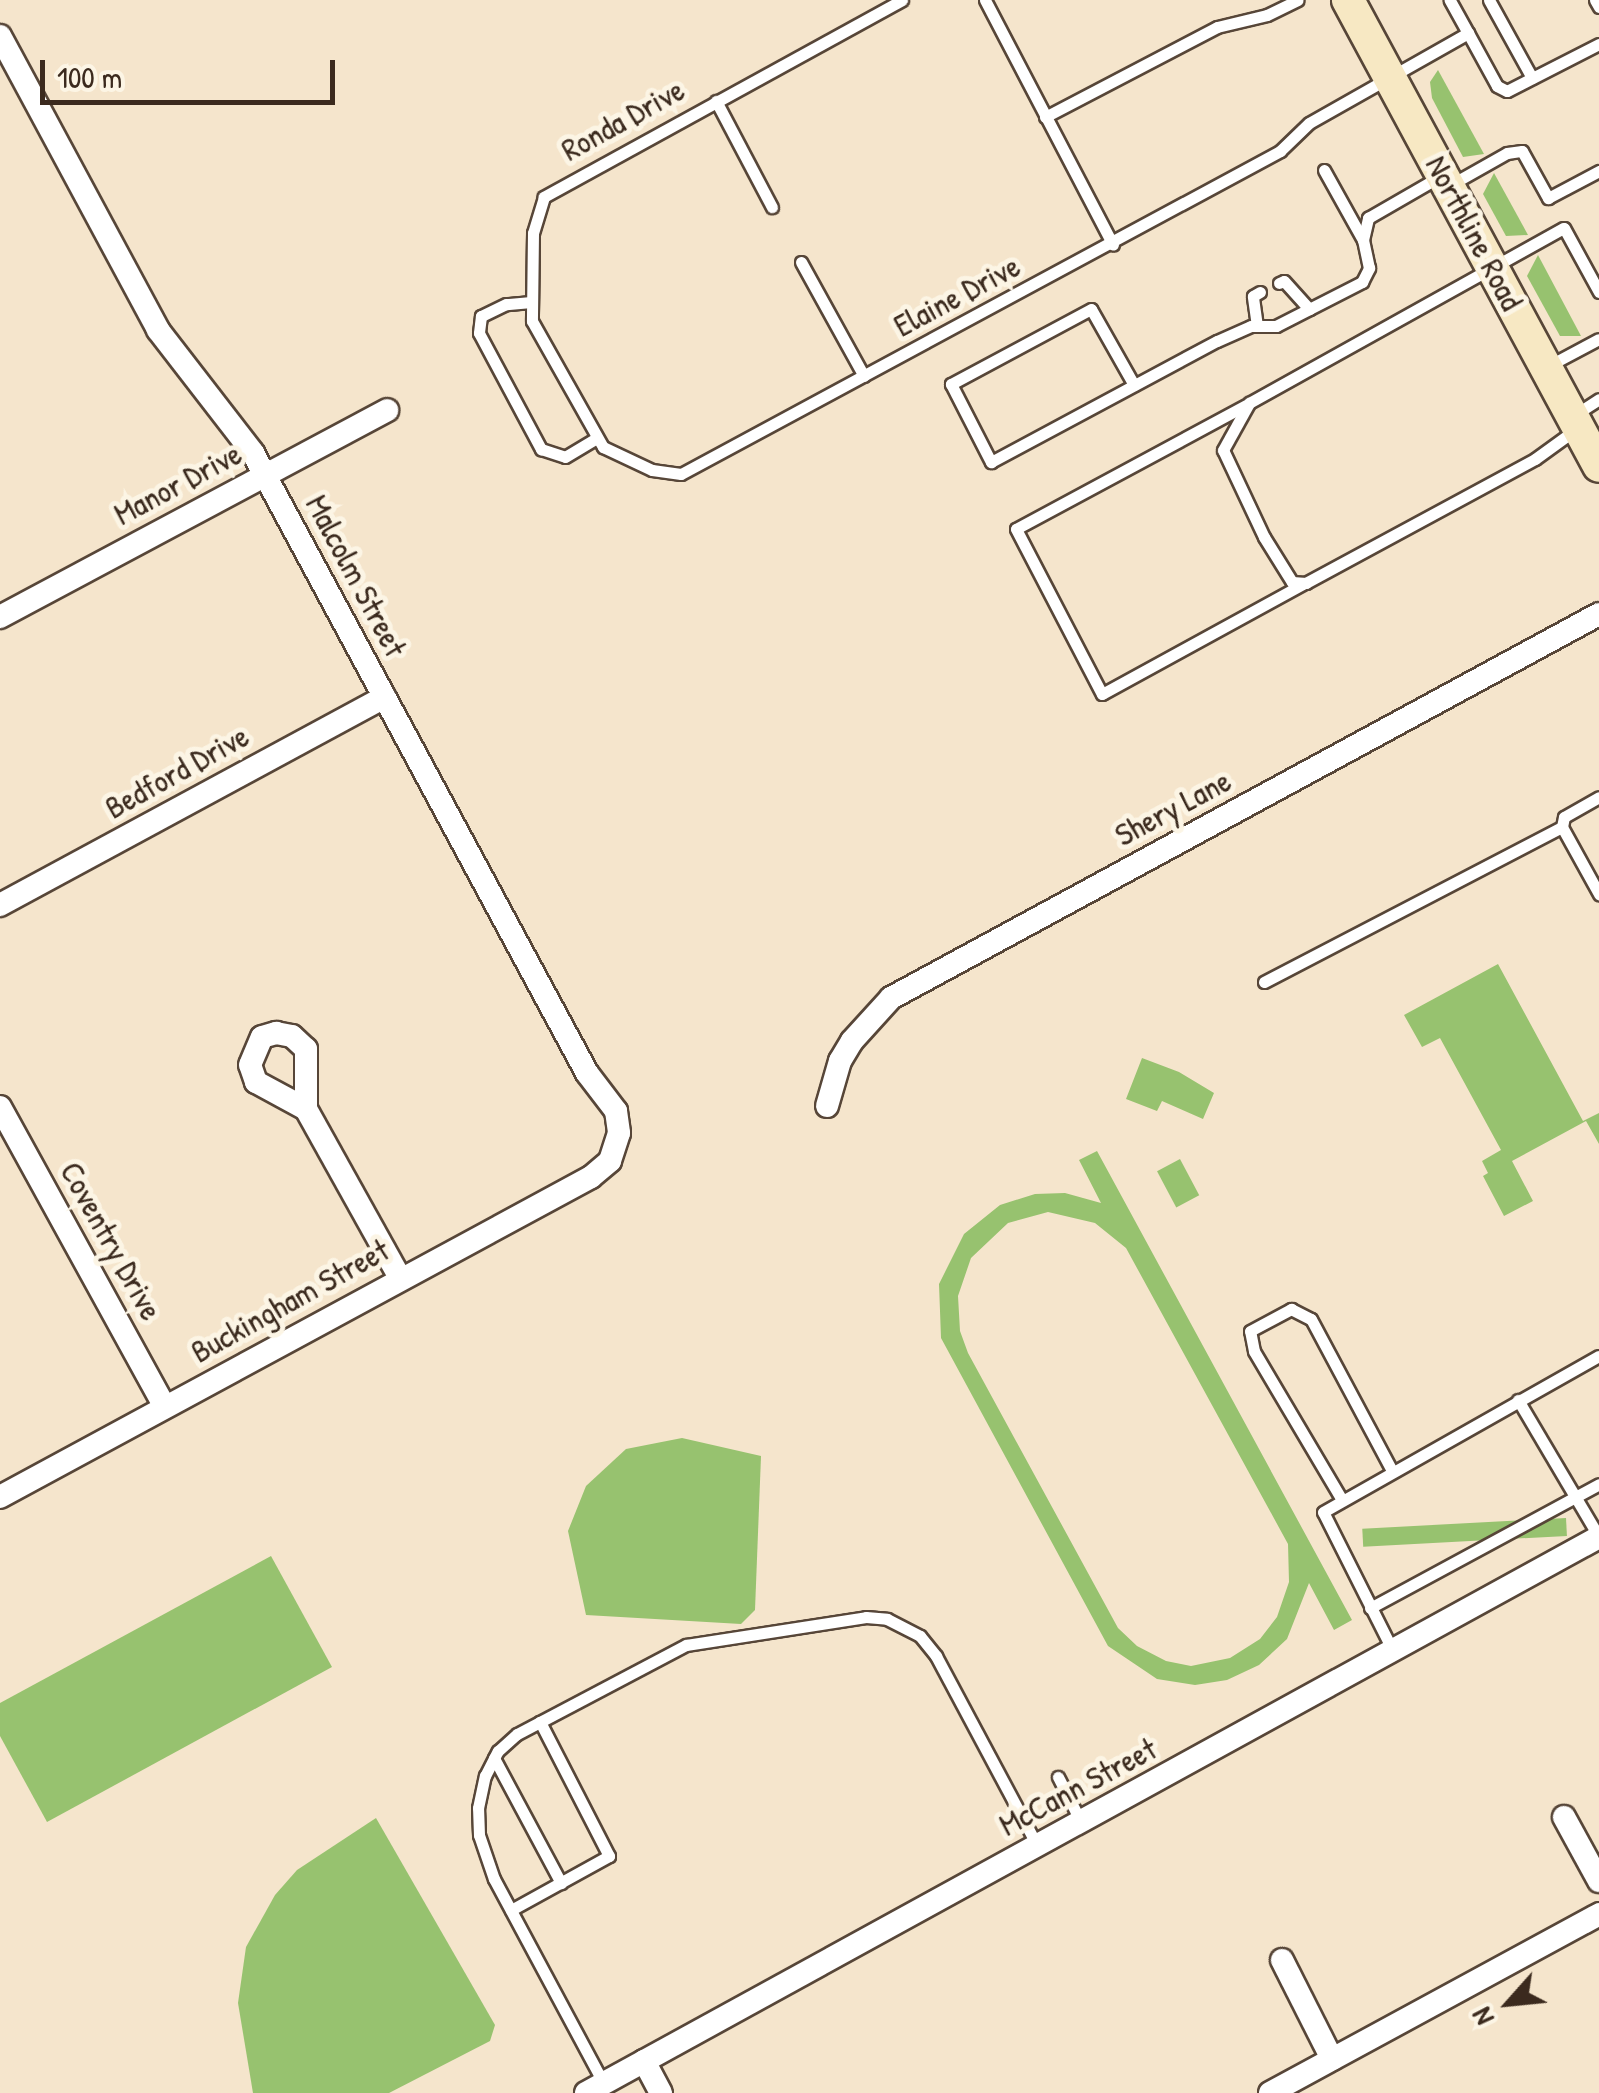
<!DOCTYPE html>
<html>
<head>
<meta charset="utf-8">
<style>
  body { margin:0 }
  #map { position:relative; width:1599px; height:2093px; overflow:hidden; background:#f5e5cc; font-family:"Patrick Hand",sans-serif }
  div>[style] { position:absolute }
  .green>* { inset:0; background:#97c26f; transform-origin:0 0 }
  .roads { filter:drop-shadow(2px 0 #574638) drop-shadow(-2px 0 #574638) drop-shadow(0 2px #574638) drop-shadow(0 -2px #574638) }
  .service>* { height:11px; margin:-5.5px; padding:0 5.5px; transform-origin:5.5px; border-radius:5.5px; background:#fff }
  .minor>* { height:22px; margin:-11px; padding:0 11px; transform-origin:11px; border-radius:11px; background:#fff }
  .secondary>* { height:32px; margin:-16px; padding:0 16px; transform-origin:16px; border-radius:16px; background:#f7e8c3 }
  span { translate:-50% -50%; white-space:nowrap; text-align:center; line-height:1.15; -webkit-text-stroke:10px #fcf5e5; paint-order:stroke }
  .street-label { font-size:32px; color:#3b2a1e }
  .north { position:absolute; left:1459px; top:1953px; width:100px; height:100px; -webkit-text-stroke:8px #fcf5e5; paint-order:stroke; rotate:243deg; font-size:28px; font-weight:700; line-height:40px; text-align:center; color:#3b2a1e }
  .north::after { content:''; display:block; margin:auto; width:35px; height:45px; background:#3b2a1e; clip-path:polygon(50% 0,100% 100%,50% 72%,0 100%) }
  .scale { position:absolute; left:40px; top:60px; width:295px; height:45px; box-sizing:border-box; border:5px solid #3b2a1e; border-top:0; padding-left:12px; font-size:30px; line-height:35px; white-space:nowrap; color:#3b2a1e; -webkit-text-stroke:8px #fcf5e5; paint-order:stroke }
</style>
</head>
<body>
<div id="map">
  <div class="green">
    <i style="clip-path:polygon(1438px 70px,1484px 154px,1463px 157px,1432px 98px,1430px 82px)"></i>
    <i style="clip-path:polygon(1494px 173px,1528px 235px,1506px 236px,1483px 194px)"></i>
    <i style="clip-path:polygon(1538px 255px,1581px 336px,1560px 336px,1527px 276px)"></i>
    <i style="clip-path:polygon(1498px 964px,1583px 1121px,1599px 1113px,1599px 1144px,1586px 1121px,1512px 1161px,1533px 1201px,1504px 1216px,1483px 1176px,1488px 1173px,1482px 1161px,1501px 1150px,1440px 1038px,1422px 1047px,1404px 1015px)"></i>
    <i style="clip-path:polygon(1142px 1058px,1179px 1072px,1214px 1093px,1203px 1119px,1162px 1101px,1157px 1111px,1126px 1099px)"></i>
    <i style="clip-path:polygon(evenodd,1097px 1151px,1352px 1620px,1334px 1630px,1309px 1583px,1287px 1639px,1259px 1665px,1227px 1680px,1195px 1685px,1157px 1679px,1108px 1646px,941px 1338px,939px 1284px,964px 1234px,1000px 1205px,1035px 1194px,1065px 1193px,1101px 1203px,1079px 1160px,1097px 1151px,1048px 1212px,1095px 1223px,1126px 1248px,1288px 1544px,1289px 1582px,1277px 1617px,1260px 1639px,1230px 1658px,1191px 1666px,1166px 1661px,1137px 1646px,1118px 1628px,968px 1353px,960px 1331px,958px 1296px,971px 1258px,1008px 1223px,1048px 1212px)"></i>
    <i style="left:1180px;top:1159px;width:41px;height:26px;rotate:62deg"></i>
    <i style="clip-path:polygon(682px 1438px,761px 1456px,755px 1610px,741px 1624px,586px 1615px,568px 1531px,586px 1486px,626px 1449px)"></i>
    <i style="left:1566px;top:1518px;width:18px;height:204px;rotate:87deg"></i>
    <i style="clip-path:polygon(271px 1556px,332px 1667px,47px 1822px,0 1736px,0 1703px)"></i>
    <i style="clip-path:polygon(376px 1818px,495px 2025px,490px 2041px,389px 2093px,253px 2093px,238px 2003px,246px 1947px,275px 1895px,297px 1870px)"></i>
  </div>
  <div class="roads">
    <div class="service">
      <i style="left:902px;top:0;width:409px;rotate:151.2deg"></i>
      <i style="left:544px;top:197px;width:38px;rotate:107deg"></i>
      <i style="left:533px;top:233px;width:88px;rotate:90.7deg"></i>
      <i style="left:532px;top:321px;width:145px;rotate:60.6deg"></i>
      <i style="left:603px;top:447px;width:54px;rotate:25.1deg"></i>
      <i style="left:652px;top:470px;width:29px;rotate:8deg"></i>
      <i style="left:681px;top:474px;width:681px;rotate:-28.33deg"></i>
      <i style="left:1280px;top:151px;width:40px;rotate:-44deg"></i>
      <i style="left:1309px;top:123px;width:183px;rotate:-29.5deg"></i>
      <i style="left:1468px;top:33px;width:38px;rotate:-119deg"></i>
      <i style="left:985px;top:0;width:276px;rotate:62.4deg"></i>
      <i style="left:1489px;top:0;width:89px;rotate:61.1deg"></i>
      <i style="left:1595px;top:0;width:8px;rotate:60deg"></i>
      <i style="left:1468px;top:33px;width:60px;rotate:61.3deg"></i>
      <i style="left:1497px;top:86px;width:11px;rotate:27deg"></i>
      <i style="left:1507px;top:91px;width:103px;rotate:-27.1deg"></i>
      <i style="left:716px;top:101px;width:120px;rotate:62.2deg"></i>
      <i style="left:1045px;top:117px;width:194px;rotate:-27.6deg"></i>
      <i style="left:1217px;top:27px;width:51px;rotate:-13.5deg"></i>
      <i style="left:1267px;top:15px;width:34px;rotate:-26deg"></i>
      <i style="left:1324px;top:170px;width:80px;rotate:60.9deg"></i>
      <i style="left:1452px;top:184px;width:63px;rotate:-29.4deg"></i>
      <i style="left:1507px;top:153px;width:15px;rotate:-8deg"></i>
      <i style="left:1522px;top:151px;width:54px;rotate:61deg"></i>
      <i style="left:1548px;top:198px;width:58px;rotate:-27.9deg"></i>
      <i style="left:801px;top:262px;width:130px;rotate:61.1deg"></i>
      <i style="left:1279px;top:283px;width:5px;rotate:-22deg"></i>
      <i style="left:1284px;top:281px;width:38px;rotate:48deg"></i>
      <i style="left:531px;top:302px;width:25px;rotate:175deg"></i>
      <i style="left:506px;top:304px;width:28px;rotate:154deg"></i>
      <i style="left:481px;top:316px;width:17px;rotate:97deg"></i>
      <i style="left:479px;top:333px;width:132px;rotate:61.9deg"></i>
      <i style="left:541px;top:449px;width:25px;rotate:18deg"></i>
      <i style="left:565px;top:457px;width:37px;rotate:-31deg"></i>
      <i style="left:1257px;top:326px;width:30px;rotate:-98deg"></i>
      <i style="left:1253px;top:296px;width:8px;rotate:-30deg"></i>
      <i style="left:1550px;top:365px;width:55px;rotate:-28deg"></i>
      <i style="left:1134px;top:385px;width:87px;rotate:-119.5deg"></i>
      <i style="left:1091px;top:309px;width:159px;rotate:151.8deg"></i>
      <i style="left:951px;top:384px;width:88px;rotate:62.9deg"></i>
      <i style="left:991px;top:462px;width:256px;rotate:-28.2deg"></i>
      <i style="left:1217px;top:341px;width:37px;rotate:-24deg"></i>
      <i style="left:1251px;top:326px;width:25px"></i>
      <i style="left:1276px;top:326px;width:97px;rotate:-27.1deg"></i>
      <i style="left:1362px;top:282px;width:16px;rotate:-63deg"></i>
      <i style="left:1369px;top:268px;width:29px;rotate:-102deg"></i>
      <i style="left:1363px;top:240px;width:23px;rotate:-77deg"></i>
      <i style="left:1368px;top:218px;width:82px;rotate:-30deg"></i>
      <i style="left:1246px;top:405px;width:261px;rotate:151.7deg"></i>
      <i style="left:1016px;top:529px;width:186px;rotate:62.5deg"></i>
      <i style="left:1102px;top:694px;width:229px;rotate:-28.7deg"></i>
      <i style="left:1576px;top:414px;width:27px;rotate:-33deg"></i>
      <i style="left:1575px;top:430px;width:49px;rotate:144.1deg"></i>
      <i style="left:1535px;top:459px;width:260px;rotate:151.6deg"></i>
      <i style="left:1306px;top:583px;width:14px;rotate:-176deg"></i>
      <i style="left:1292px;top:582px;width:53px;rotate:-121.9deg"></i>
      <i style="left:1264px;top:537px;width:96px;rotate:-115.2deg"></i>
      <i style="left:1223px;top:450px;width:54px;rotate:-61deg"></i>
      <i style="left:1249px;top:403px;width:360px;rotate:-29.1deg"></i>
      <i style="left:1564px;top:228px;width:73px;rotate:61.3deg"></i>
      <i style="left:1562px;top:827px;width:77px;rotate:61.1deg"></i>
      <i style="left:1264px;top:982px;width:336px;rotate:-27.5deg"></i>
      <i style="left:1562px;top:827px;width:10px;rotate:-79deg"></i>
      <i style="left:1564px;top:817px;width:40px;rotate:-29.7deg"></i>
      <i style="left:1518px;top:1400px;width:159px;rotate:59.4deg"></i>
      <i style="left:1342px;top:1500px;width:173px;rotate:-120.6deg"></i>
      <i style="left:1254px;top:1351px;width:20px;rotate:-101deg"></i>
      <i style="left:1250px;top:1331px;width:47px;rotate:-28.2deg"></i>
      <i style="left:1291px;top:1309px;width:22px;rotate:27deg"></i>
      <i style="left:1311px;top:1319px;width:172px;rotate:61.9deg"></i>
      <i style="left:1370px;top:1608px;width:260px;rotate:-28.4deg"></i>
      <i style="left:1392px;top:1649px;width:153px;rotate:-116.7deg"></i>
      <i style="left:1323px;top:1512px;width:317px;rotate:-29.5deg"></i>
      <i style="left:494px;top:1758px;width:142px;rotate:61.8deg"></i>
      <i style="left:1058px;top:1777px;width:51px;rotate:62.9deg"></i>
      <i style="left:511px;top:1910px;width:112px;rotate:-28.9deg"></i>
      <i style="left:609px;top:1856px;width:151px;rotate:-117.2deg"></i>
      <i style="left:604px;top:2084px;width:233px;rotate:-118.2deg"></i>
      <i style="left:494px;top:1879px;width:46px;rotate:-108.8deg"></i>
      <i style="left:479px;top:1835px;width:27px;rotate:-92deg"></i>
      <i style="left:478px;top:1808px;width:33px;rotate:-78deg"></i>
      <i style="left:485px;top:1776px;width:28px;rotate:-63deg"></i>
      <i style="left:498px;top:1751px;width:25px;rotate:-42deg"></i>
      <i style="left:517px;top:1734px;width:191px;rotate:-27.8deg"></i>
      <i style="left:686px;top:1645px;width:182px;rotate:-8.8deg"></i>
      <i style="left:866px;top:1617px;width:21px;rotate:5deg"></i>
      <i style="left:887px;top:1619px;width:37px;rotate:27deg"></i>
      <i style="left:920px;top:1636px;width:26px;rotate:51deg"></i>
      <i style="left:936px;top:1656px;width:214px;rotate:61.9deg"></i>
    </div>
    <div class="minor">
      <i style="left:0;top:36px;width:334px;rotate:61.7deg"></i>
      <i style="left:158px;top:330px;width:155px;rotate:52.3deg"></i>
      <i style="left:253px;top:453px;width:704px;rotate:61.69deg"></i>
      <i style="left:587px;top:1073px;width:48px;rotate:52.7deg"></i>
      <i style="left:616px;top:1111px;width:22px;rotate:82deg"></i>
      <i style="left:619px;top:1133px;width:29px;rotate:108deg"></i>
      <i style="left:610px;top:1161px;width:25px;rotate:140deg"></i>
      <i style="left:591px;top:1177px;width:672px;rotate:151.57deg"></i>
      <i style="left:0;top:617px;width:439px;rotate:-28.1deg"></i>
      <i style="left:0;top:905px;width:437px;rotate:-28.4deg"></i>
      <i style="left:827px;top:1106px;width:47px;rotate:-73.9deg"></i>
      <i style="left:840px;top:1061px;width:23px;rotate:-59deg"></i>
      <i style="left:852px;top:1041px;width:58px;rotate:-47.8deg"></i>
      <i style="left:891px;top:998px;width:805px;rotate:-28.47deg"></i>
      <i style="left:0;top:1107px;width:342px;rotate:61.2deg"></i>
      <i style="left:306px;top:1109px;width:57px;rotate:-151.6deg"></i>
      <i style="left:256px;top:1082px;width:18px;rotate:-109deg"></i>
      <i style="left:250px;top:1065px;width:30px;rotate:-67deg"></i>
      <i style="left:262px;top:1037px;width:15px;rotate:-16deg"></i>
      <i style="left:276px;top:1033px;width:16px;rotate:11deg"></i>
      <i style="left:292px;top:1036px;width:19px;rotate:43deg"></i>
      <i style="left:306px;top:1049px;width:60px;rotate:90deg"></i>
      <i style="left:306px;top:1109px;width:193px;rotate:60.9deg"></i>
      <i style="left:1564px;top:1817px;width:73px;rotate:61.3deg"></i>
      <i style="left:1282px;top:1960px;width:111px;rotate:63.2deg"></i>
      <i style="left:644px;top:2061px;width:36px;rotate:62deg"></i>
      <i style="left:586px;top:2093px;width:1156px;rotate:-28.76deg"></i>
      <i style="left:1270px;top:2093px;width:375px;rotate:-28.5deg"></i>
    </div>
    <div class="secondary">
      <i style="left:1348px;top:0;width:529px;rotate:61.69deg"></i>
    </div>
  </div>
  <div class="street-label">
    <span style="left:623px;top:120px;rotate:-29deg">Ronda Drive</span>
    <span style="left:1474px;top:233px;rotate:62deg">Northline Road</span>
    <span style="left:957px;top:296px;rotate:-28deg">Elaine Drive</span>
    <span style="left:178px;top:484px;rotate:-28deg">Manor Drive</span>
    <span style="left:356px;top:576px;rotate:62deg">Malcolm Street</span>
    <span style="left:177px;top:772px;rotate:-29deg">Bedford Drive</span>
    <span style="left:1173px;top:808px;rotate:-28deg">Shery Lane</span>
    <span style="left:111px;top:1241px;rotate:61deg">Coventry Drive</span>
    <span style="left:290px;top:1301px;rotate:-29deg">Buckingham Street</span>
    <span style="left:1078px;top:1787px;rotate:-28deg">McCann Street</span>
  </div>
  <div class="north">N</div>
  <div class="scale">100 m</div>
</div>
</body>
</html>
